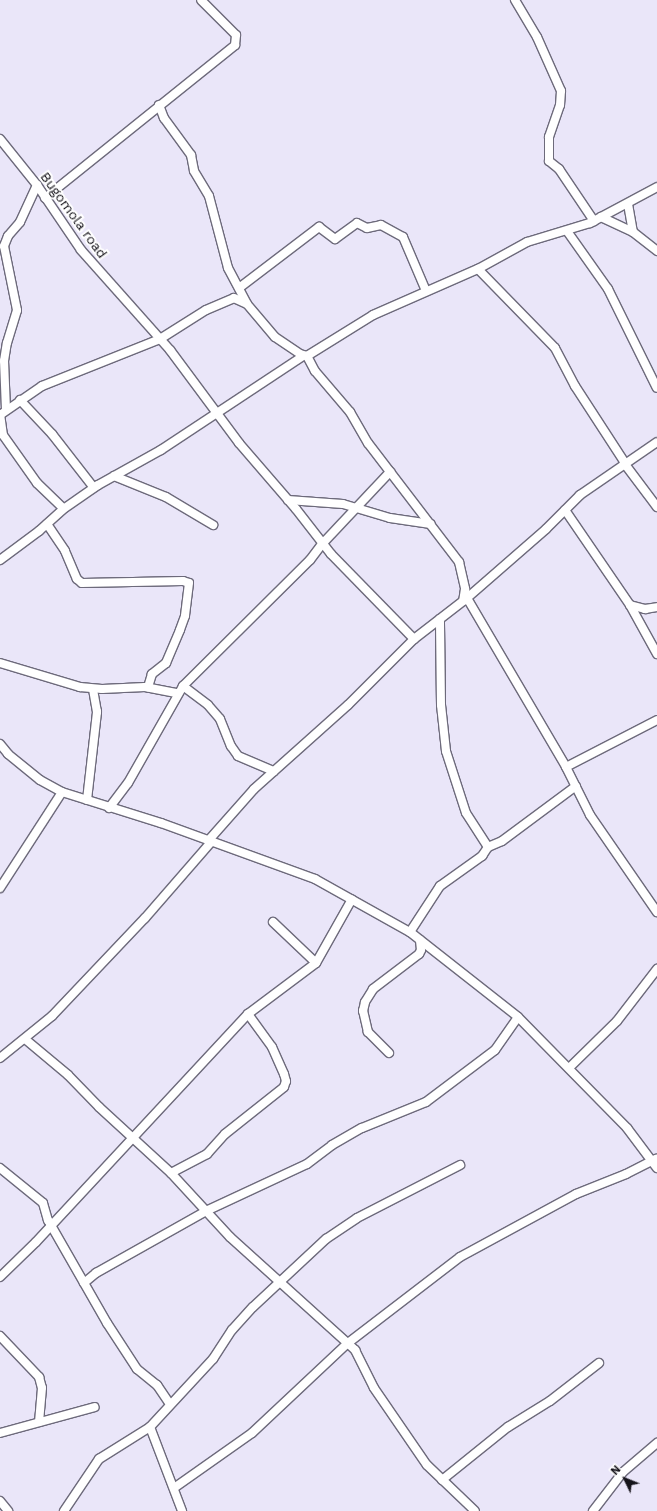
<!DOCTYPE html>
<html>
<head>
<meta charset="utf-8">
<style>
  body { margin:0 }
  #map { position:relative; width:657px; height:1511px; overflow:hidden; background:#eae6f9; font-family:"Work Sans",sans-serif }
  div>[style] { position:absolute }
  .roads { filter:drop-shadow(1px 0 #6d6a7b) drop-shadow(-1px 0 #6d6a7b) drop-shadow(0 1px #6d6a7b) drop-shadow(0 -1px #6d6a7b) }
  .street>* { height:8px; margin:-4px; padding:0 4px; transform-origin:4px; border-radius:4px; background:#fff }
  span { translate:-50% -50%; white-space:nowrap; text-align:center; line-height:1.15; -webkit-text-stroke:4px #fff; paint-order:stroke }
  .street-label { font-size:14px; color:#15131a }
  .north { position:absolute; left:605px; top:1459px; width:40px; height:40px; -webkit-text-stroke:3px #fff; paint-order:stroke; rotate:313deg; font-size:11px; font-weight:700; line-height:16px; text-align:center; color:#15131a }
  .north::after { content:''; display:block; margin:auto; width:14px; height:18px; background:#15131a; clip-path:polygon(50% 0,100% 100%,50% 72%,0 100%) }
</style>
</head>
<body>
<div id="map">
  <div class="roads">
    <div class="street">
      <i style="left:515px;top:0;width:43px;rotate:59.3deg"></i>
      <i style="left:537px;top:37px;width:59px;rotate:66deg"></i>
      <i style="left:561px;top:91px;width:14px;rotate:94deg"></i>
      <i style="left:560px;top:105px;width:34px;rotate:109deg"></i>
      <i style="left:549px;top:137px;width:24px;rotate:90deg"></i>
      <i style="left:549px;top:161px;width:13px;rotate:39deg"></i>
      <i style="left:559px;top:169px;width:63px;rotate:56.1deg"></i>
      <i style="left:159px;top:105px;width:14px;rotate:69deg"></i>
      <i style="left:164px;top:118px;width:46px;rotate:53.9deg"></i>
      <i style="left:191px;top:155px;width:16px;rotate:79deg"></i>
      <i style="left:194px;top:171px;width:29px;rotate:59deg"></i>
      <i style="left:209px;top:196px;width:74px;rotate:75.2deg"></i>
      <i style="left:228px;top:268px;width:40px;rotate:62deg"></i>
      <i style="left:0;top:139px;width:59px;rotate:51.2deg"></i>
      <i style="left:37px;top:185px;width:78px;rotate:55.9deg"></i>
      <i style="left:81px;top:250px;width:134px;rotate:48.3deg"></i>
      <i style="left:170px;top:350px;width:116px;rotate:53.4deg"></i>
      <i style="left:239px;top:443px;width:87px;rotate:49.2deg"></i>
      <i style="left:296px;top:509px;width:57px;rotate:52.1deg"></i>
      <i style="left:331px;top:554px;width:119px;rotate:45.7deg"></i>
      <i style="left:45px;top:198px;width:244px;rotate:-38.8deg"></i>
      <i style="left:235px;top:45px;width:10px;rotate:-84deg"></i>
      <i style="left:236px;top:35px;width:49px;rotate:-135deg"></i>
      <i style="left:628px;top:204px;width:28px;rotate:80deg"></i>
      <i style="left:601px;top:217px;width:35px;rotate:25deg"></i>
      <i style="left:633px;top:232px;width:31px;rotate:38deg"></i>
      <i style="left:567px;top:231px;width:71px;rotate:54.7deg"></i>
      <i style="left:608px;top:289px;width:110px;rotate:63.7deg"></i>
      <i style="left:478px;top:269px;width:110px;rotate:45.7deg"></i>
      <i style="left:555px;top:348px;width:43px;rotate:62.2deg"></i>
      <i style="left:575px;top:386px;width:92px;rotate:57deg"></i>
      <i style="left:239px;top:288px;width:101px;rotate:-37.3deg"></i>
      <i style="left:319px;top:227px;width:20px;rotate:37deg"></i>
      <i style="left:335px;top:239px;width:27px;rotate:-36deg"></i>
      <i style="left:357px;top:223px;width:11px;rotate:27deg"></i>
      <i style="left:367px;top:228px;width:14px;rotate:-12deg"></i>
      <i style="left:381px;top:225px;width:25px;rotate:29deg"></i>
      <i style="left:403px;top:237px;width:59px;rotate:66.9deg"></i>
      <i style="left:307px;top:356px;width:17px;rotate:62deg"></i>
      <i style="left:315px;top:371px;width:54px;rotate:49.5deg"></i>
      <i style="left:350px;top:412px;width:36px;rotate:60deg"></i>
      <i style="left:368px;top:443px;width:150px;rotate:52.6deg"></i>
      <i style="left:459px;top:562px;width:28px;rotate:77deg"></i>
      <i style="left:465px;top:589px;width:12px;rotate:99deg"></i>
      <i style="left:20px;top:400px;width:47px;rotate:46.7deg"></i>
      <i style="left:52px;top:434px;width:68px;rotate:52.1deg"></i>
      <i style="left:6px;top:410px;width:49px;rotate:-92.3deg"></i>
      <i style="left:4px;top:361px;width:18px;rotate:-81deg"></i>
      <i style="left:7px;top:343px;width:34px;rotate:-73deg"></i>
      <i style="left:17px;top:310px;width:65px;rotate:-101.5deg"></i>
      <i style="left:4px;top:246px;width:11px;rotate:-68deg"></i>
      <i style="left:8px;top:236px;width:18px;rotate:-49deg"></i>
      <i style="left:20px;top:222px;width:41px;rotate:-65.3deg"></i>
      <i style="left:0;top:414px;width:21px;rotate:82deg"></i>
      <i style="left:3px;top:435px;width:59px;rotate:54.7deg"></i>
      <i style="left:37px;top:483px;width:37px;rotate:44deg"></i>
      <i style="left:0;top:415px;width:51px;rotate:-34.6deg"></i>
      <i style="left:42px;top:386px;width:127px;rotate:-21.7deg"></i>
      <i style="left:160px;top:339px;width:54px;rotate:-32.2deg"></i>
      <i style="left:206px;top:310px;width:30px;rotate:-23deg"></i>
      <i style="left:234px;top:298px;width:14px;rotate:25deg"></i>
      <i style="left:247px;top:304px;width:43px;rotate:49.7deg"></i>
      <i style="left:275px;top:337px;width:30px;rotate:34deg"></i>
      <i style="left:300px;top:354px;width:7px;rotate:16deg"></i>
      <i style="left:307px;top:356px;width:78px;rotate:-31.8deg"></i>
      <i style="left:373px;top:315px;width:115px;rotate:-23.7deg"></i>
      <i style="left:478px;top:269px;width:56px;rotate:-28.9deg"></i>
      <i style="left:527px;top:242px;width:66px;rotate:-16.8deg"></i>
      <i style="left:590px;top:223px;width:76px;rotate:-28.2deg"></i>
      <i style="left:624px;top:463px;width:55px;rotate:53.1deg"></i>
      <i style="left:114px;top:476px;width:56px;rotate:22deg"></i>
      <i style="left:166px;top:497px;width:55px;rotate:30.8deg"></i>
      <i style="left:288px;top:500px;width:55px;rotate:4.2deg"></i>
      <i style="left:343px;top:504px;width:49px;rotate:16.6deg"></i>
      <i style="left:390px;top:518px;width:41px;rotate:8.3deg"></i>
      <i style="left:565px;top:510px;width:115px;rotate:55.6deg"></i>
      <i style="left:630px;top:605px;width:16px;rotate:15deg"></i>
      <i style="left:645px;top:609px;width:12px;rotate:-9deg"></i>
      <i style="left:47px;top:524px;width:32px;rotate:56deg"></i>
      <i style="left:65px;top:551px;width:30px;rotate:67deg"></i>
      <i style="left:77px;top:579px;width:6px;rotate:39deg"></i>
      <i style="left:82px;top:583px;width:101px;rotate:-1.1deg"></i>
      <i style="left:183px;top:581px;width:6px;rotate:18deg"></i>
      <i style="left:189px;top:583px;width:33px;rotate:97deg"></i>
      <i style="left:185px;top:616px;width:15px;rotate:110deg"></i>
      <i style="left:180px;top:630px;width:36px;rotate:113deg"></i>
      <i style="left:166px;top:663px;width:18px;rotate:142deg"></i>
      <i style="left:152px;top:674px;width:14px;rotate:107deg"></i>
      <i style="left:0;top:560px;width:49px;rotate:-36.6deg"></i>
      <i style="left:39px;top:531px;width:31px;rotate:-42deg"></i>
      <i style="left:62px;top:510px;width:44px;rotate:-34.8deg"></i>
      <i style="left:98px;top:485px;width:72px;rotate:-29.1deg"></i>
      <i style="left:161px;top:450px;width:170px;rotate:-33.5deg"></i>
      <i style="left:467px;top:598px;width:196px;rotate:59.6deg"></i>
      <i style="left:566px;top:767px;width:54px;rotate:63.4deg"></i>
      <i style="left:590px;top:815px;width:118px;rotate:55.4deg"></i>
      <i style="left:630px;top:605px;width:56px;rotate:61.1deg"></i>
      <i style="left:0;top:663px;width:84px;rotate:16.7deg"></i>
      <i style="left:80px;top:687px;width:22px;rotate:5deg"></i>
      <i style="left:102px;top:689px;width:43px;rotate:-2.7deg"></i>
      <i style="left:145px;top:687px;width:33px;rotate:11deg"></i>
      <i style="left:183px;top:686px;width:31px;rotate:37deg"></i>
      <i style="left:208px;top:705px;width:18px;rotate:49deg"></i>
      <i style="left:220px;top:719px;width:29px;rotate:68deg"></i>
      <i style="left:231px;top:746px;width:12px;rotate:55deg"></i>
      <i style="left:238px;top:756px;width:39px;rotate:23deg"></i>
      <i style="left:0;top:744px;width:13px;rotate:51deg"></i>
      <i style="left:8px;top:754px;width:41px;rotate:39.1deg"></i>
      <i style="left:40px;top:780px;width:25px;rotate:29deg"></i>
      <i style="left:62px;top:792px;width:104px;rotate:17.4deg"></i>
      <i style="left:161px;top:823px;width:164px;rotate:20deg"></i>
      <i style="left:315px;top:879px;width:109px;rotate:29.2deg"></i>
      <i style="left:410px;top:932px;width:137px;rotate:38.2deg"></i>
      <i style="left:518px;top:1017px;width:156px;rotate:45.5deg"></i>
      <i style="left:627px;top:1128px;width:50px;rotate:53.1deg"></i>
      <i style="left:566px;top:767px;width:102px;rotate:-27.3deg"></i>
      <i style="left:87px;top:800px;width:89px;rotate:-83.5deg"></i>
      <i style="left:97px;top:712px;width:23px;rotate:-100deg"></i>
      <i style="left:109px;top:808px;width:31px;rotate:-53deg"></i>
      <i style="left:128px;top:783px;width:112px;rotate:-60.4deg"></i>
      <i style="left:183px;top:686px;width:179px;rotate:-44.8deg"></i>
      <i style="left:310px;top:560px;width:21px;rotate:-53deg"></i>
      <i style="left:323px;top:543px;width:98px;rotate:-46.7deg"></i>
      <i style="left:208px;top:841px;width:69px;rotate:-48.5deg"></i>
      <i style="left:254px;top:789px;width:126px;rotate:-41.8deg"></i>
      <i style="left:348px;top:705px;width:93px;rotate:-45deg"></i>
      <i style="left:414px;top:639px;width:67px;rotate:-37.7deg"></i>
      <i style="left:467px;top:598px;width:105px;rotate:-41.1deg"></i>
      <i style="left:546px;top:529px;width:48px;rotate:-45deg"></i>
      <i style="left:580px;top:495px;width:93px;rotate:-34.5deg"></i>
      <i style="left:488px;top:847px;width:15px;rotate:-23deg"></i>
      <i style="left:502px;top:841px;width:92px;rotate:-36.6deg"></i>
      <i style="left:0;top:888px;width:114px;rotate:-57.1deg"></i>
      <i style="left:273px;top:922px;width:59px;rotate:43.6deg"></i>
      <i style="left:410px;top:932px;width:55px;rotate:-56.9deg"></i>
      <i style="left:440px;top:886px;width:52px;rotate:-35.5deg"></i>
      <i style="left:482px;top:856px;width:11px;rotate:-56deg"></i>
      <i style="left:488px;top:847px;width:40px;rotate:-122.9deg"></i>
      <i style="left:466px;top:813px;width:65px;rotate:-107.9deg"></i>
      <i style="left:446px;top:751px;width:46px;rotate:-96.2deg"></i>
      <i style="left:441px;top:705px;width:86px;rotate:-90.7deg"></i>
      <i style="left:25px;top:1039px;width:56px;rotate:39.9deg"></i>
      <i style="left:68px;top:1075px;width:45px;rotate:45.9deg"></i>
      <i style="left:99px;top:1107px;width:98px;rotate:42.5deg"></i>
      <i style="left:171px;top:1173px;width:87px;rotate:47.3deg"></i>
      <i style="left:230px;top:1237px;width:169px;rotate:42.1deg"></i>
      <i style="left:355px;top:1350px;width:42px;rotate:63.4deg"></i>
      <i style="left:374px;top:1388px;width:93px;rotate:55.5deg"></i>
      <i style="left:427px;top:1465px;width:66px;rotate:43.8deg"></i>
      <i style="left:389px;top:1053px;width:30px;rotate:-135deg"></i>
      <i style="left:368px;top:1032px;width:22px;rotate:-103deg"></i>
      <i style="left:363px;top:1011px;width:9px;rotate:-77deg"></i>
      <i style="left:365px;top:1002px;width:15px;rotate:-58deg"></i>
      <i style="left:373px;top:989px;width:58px;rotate:-37.3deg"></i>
      <i style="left:419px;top:954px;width:4px;rotate:-63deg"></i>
      <i style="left:421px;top:950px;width:10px;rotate:-96deg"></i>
      <i style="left:0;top:1058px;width:67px;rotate:-38.9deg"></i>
      <i style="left:52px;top:1016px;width:135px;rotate:-46.5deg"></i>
      <i style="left:145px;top:918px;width:101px;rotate:-49deg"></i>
      <i style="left:569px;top:1068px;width:67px;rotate:-44.4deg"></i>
      <i style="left:617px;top:1021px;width:66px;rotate:-52.4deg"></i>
      <i style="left:0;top:1168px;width:55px;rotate:39.1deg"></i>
      <i style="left:43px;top:1203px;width:18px;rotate:74deg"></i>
      <i style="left:48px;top:1220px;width:119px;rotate:60.2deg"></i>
      <i style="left:107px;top:1323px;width:55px;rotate:56.9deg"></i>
      <i style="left:137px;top:1369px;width:26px;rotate:39deg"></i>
      <i style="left:157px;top:1385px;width:23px;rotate:56deg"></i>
      <i style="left:171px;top:1173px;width:41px;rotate:-27.8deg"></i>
      <i style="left:207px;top:1154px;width:27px;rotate:-48deg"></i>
      <i style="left:225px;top:1134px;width:75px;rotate:-38.5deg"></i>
      <i style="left:284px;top:1087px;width:6px;rotate:-72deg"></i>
      <i style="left:286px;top:1081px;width:7px;rotate:-106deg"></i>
      <i style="left:284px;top:1074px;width:30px;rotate:-114deg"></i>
      <i style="left:272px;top:1047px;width:41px;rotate:-126deg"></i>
      <i style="left:0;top:1277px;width:50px;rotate:-44.2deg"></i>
      <i style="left:36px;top:1242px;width:311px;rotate:-47.1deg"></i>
      <i style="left:248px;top:1014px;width:85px;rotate:-36.9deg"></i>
      <i style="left:316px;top:963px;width:73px;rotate:-60.6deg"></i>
      <i style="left:84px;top:1283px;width:16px;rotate:-40deg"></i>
      <i style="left:96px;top:1273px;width:126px;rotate:-29.4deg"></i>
      <i style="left:206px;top:1211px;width:111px;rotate:-25deg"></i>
      <i style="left:307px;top:1164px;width:31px;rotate:-37deg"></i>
      <i style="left:332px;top:1145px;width:34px;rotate:-30deg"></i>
      <i style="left:362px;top:1128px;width:69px;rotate:-22.1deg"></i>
      <i style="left:426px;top:1102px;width:86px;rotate:-37deg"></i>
      <i style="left:495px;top:1050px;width:40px;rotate:-55.1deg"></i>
      <i style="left:0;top:1336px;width:57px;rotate:46.4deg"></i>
      <i style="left:39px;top:1377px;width:11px;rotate:75deg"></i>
      <i style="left:42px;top:1388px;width:34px;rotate:95deg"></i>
      <i style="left:150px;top:1427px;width:90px;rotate:69.1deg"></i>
      <i style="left:0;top:1433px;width:98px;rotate:-15.3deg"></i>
      <i style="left:442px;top:1480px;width:85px;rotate:-38.8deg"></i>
      <i style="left:508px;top:1427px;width:49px;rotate:-31.8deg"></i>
      <i style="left:550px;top:1401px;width:62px;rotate:-37.8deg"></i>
      <i style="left:174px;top:1488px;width:95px;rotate:-35.2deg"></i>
      <i style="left:252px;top:1433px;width:132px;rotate:-43.2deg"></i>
      <i style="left:348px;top:1343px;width:141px;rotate:-37.5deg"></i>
      <i style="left:460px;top:1257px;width:132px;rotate:-28.5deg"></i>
      <i style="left:576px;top:1194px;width:54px;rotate:-21.8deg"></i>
      <i style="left:626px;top:1174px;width:34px;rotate:-27deg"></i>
      <i style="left:0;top:1501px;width:13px;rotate:51deg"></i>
      <i style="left:64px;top:1511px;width:63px;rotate:-56.1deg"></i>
      <i style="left:99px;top:1459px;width:60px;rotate:-32.1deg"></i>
      <i style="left:150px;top:1427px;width:93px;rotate:-47.2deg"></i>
      <i style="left:213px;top:1359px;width:35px;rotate:-57deg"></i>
      <i style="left:232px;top:1330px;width:31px;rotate:-48deg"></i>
      <i style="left:253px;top:1307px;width:100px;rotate:-43deg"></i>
      <i style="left:326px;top:1239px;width:37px;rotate:-34deg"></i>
      <i style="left:357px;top:1218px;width:116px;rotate:-27.2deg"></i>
      <i style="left:593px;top:1511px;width:49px;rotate:-52.4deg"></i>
      <i style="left:623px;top:1472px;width:45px;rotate:-40.5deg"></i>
    </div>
  </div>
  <div class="street-label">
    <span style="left:74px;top:215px;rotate:54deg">Bugomola road</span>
  </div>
  <div class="north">N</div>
</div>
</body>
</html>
